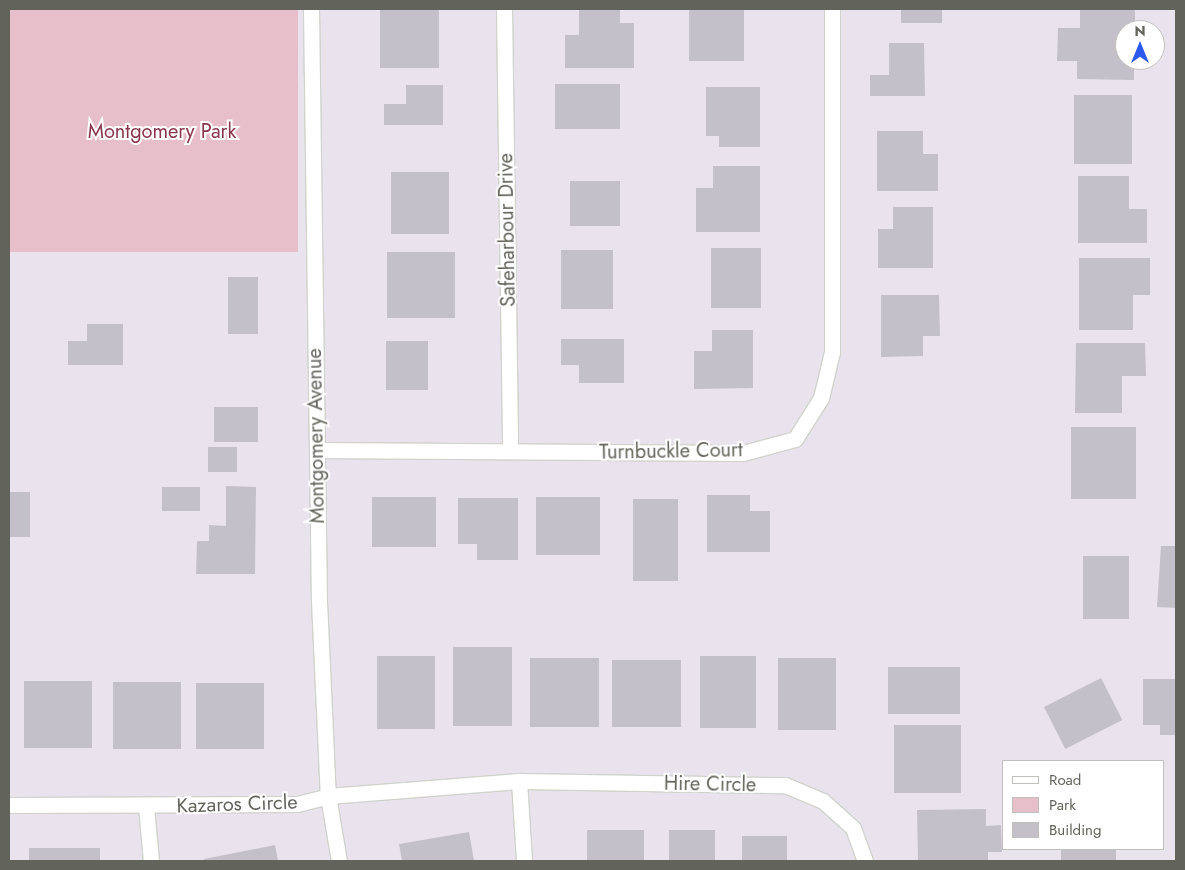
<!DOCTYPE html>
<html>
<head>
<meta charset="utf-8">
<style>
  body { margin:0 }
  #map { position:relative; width:1185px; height:870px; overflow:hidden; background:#e9e3ee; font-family:Jost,sans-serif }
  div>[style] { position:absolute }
  .green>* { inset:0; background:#e7bfcb; transform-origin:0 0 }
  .building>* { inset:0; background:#c4c0c9; transform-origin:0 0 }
  .roads { filter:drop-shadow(1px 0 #d0d3cc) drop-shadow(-1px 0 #d0d3cc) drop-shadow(0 1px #d0d3cc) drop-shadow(0 -1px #d0d3cc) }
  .minor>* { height:15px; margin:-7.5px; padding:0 7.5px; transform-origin:7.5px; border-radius:7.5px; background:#fff }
  .tertiary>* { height:15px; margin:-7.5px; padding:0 7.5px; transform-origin:7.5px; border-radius:7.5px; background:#fff }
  span { translate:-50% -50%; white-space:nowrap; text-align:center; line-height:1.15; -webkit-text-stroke:4px #fff; paint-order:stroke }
  .park-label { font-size:20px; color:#8a354b }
  .street-label { font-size:20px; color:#62645b }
  .frame { position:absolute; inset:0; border:10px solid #62645b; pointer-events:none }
  .legend { position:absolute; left:1002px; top:760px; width:162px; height:90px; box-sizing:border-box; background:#fff; border:1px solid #c0c1bd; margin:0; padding:6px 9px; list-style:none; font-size:15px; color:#62645b }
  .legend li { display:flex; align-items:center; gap:10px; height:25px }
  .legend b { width:25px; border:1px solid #c0c1bd }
  .north { position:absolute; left:1115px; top:20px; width:50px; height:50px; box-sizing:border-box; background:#fff; border:1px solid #c0c1bd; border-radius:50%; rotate:0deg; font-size:14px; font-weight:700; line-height:20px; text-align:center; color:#62645b }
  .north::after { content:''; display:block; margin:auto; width:18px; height:22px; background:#2b58ed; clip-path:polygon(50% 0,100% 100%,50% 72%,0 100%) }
</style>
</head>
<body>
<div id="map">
  <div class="green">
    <i style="left:9px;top:9px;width:289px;height:243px"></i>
  </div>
  <div class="building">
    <i style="left:380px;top:9px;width:59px;height:59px"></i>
    <i style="clip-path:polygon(579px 9px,620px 9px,620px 23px,634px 23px,634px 68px,565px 68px,565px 35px,579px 35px)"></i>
    <i style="left:689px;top:9px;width:55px;height:52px"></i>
    <i style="left:901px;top:9px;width:41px;height:14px"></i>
    <i style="clip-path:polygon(1080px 9px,1135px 10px,1135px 30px,1125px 30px,1125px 60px,1134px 60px,1134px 80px,1077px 79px,1077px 61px,1057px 61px,1058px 28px,1080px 28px)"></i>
    <i style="clip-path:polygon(889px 43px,924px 43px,925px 96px,870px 96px,870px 75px,889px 75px)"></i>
    <i style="left:555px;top:84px;width:65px;height:45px"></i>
    <i style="clip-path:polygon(406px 85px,443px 85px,443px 125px,384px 125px,384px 104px,406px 104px)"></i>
    <i style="clip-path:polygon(706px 87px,760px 87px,760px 147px,719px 147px,719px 136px,706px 136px)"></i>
    <i style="left:1074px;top:95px;width:58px;height:69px"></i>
    <i style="clip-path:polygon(877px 131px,923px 131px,923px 154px,938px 154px,938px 191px,877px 191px)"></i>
    <i style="clip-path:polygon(713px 166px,760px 166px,760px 232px,696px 232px,696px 188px,713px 188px)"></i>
    <i style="left:391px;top:172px;width:58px;height:62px"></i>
    <i style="clip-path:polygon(1078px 176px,1129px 176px,1129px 209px,1147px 209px,1147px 243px,1078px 243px)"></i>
    <i style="left:570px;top:181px;width:50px;height:45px"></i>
    <i style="clip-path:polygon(893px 207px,933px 207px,933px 268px,878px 268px,878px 229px,893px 229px)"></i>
    <i style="left:711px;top:248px;width:50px;height:60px"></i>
    <i style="left:561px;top:250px;width:52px;height:59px"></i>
    <i style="left:387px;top:252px;width:68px;height:66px"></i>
    <i style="clip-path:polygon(1079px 258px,1150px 258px,1150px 295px,1133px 295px,1133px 330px,1079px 330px)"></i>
    <i style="left:228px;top:277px;width:30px;height:57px"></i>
    <i style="clip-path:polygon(881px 295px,939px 295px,940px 336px,923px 336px,923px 356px,881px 357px)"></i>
    <i style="clip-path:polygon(87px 324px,123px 324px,123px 365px,68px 365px,68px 341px,87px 341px)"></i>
    <i style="clip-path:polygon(712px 330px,753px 330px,753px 388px,694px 389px,694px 351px,712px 351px)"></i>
    <i style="clip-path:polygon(561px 339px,624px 339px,624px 383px,579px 383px,579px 365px,561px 365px)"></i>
    <i style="left:386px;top:341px;width:42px;height:49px"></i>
    <i style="clip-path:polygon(1076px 343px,1145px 343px,1146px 376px,1122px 376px,1122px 413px,1075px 413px)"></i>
    <i style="left:214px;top:407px;width:44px;height:35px"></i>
    <i style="left:1071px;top:427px;width:65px;height:72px"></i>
    <i style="left:237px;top:447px;width:25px;height:29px;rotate:90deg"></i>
    <i style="clip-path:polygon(226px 486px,256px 487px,255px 574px,196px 574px,197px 541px,209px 541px,209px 525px,226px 526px)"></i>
    <i style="left:162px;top:487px;width:38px;height:24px"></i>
    <i style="left:9px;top:492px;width:21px;height:45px"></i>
    <i style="clip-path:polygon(707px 495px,750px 495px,750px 511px,770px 511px,770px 552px,707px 552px)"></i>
    <i style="left:372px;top:497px;width:64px;height:50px"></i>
    <i style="left:536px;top:497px;width:64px;height:58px"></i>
    <i style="clip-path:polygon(458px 498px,518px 498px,518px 560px,477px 560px,477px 544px,458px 544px)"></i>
    <i style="left:633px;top:499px;width:45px;height:82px"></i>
    <i style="clip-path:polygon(1161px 546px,1176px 546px,1176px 608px,1157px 607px)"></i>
    <i style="left:1083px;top:556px;width:46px;height:63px"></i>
    <i style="left:453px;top:647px;width:59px;height:79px"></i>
    <i style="left:377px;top:656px;width:58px;height:73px"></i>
    <i style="left:700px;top:656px;width:56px;height:72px"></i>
    <i style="left:530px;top:658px;width:69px;height:69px"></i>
    <i style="left:778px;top:658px;width:58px;height:72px"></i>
    <i style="left:612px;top:660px;width:69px;height:67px"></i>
    <i style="left:888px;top:667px;width:72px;height:47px"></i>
    <i style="left:1101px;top:678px;width:47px;height:64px;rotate:63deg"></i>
    <i style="clip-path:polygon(1143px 679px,1176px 679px,1176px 735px,1160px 735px,1160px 725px,1143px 725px)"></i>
    <i style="left:24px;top:681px;width:68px;height:67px"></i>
    <i style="left:113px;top:682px;width:68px;height:67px"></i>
    <i style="left:196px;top:683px;width:68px;height:66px"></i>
    <i style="left:894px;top:725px;width:67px;height:68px"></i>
    <i style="clip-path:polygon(986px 809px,986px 826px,1001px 825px,1002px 852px,988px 852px,988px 861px,918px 861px,917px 810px)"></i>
    <i style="left:587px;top:830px;width:57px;height:31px"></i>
    <i style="left:669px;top:830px;width:46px;height:31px"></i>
    <i style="clip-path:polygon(469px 832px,474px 861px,402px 861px,399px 844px)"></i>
    <i style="left:742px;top:836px;width:45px;height:25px"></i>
    <i style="clip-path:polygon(275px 845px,278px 861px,204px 861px,204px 859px)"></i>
    <i style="left:29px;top:848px;width:71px;height:13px"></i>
    <i style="left:1061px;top:849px;width:55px;height:12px"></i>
  </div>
  <div class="roads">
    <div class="minor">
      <i style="left:504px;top:9px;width:442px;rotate:89.2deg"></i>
      <i style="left:317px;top:450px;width:426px;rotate:0.4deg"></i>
      <i style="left:743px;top:453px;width:54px;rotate:-15.1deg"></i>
      <i style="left:795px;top:439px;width:49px;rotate:-57.6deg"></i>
      <i style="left:821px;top:398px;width:47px;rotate:-76.6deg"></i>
      <i style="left:832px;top:352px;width:343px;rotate:-90deg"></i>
      <i style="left:519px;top:781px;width:80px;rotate:86.4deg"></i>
      <i style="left:9px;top:805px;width:288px;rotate:-0.2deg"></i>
      <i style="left:297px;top:804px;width:32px;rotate:-14deg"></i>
      <i style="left:328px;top:796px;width:192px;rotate:-4.5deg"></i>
      <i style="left:519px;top:781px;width:266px;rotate:0.9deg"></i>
      <i style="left:785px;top:785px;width:41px;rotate:22.8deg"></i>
      <i style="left:823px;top:801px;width:40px;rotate:42deg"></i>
      <i style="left:853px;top:828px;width:35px;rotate:70deg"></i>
      <i style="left:146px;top:806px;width:55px;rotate:84.8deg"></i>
    </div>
    <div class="tertiary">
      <i style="left:311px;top:9px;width:592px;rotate:89.23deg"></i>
      <i style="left:319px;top:601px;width:195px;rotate:87.4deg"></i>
      <i style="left:328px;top:796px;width:66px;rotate:80.4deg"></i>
    </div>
  </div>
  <div class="park-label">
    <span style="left:162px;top:131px">Montgomery Park</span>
  </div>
  <div class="street-label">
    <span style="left:507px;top:230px;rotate:-91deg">Safeharbour Drive</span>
    <span style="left:316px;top:436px;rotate:-91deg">Montgomery Avenue</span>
    <span style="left:671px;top:451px;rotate:-1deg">Turnbuckle Court</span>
    <span style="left:710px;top:784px;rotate:1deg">Hire Circle</span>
    <span style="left:237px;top:804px;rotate:-2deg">Kazaros Circle</span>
  </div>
  <div class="frame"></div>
  <ul class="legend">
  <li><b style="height:6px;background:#fff"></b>Road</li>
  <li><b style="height:14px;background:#e7bfcb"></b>Park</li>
  <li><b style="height:14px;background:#c4c0c9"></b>Building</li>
  </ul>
  <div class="north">N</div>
</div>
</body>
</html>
